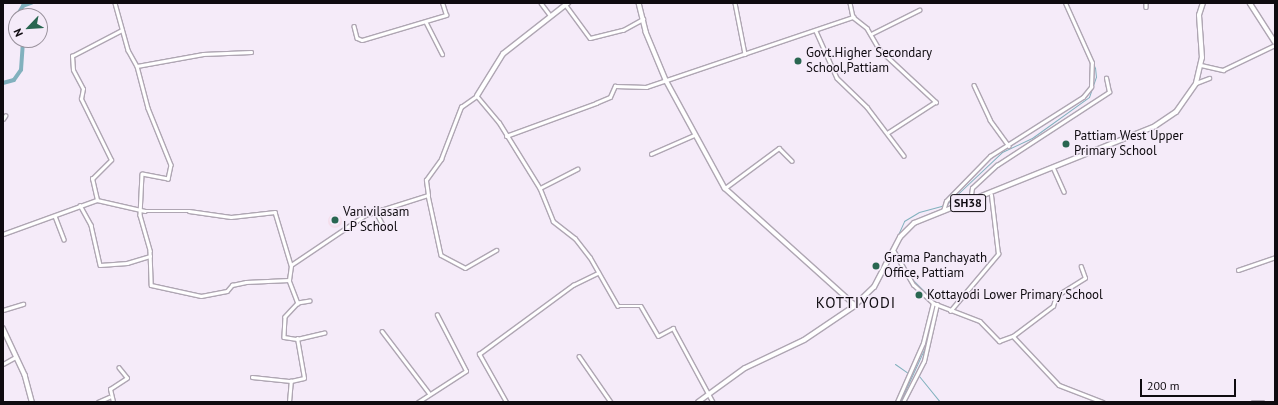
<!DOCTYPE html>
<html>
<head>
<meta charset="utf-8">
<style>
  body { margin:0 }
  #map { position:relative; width:1278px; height:405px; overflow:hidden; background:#f5ebf9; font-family:"PT Sans",sans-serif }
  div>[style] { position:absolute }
  .education>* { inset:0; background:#f4deeb }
  .round { border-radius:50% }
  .stream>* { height:1px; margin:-0.5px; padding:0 0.5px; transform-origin:0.5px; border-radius:0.5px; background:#82b1be }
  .canal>* { height:3.5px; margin:-1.75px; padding:0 1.75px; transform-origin:1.75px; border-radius:1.75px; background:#82b1be }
  .roads { filter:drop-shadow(1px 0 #afa6b3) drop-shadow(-1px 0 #afa6b3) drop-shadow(0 1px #afa6b3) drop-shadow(0 -1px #afa6b3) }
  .street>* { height:2.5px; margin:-1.25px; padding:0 1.25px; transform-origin:1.25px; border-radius:1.25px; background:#fff }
  .secondary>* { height:3.5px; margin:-1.75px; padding:0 1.75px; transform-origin:1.75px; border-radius:1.75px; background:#fff }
  .primary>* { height:4px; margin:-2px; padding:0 2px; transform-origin:2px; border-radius:2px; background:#fff }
  .dots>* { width:11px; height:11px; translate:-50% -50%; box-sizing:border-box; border:2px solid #f5ebf9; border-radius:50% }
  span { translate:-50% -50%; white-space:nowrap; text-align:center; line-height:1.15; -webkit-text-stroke:3px #f5ebf9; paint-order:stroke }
  .shield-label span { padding:1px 3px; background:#f5ebf9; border:1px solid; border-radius:3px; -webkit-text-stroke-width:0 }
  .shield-label { font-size:12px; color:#0f0b10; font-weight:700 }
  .poi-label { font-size:13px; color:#0f0b10 }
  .left { translate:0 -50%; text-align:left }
  .quarter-label { font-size:15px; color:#0f0b10; letter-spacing:1px }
  .frame { position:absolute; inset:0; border:4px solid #0f0b10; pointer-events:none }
  .north { position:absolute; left:8px; top:8px; width:40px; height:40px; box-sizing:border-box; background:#f5ebf9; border:1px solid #99919c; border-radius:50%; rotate:245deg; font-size:11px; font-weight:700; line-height:16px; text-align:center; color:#0f0b10 }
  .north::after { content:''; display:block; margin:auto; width:14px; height:18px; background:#296651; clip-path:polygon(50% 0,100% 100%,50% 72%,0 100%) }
  .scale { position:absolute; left:1140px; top:379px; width:96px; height:18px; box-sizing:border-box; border:2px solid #0f0b10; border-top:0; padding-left:5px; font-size:12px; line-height:14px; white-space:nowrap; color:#0f0b10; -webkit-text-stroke:3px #f5ebf9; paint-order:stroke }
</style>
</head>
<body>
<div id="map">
  <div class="education">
    <i class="round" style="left:328px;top:214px;width:14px;height:14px"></i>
  </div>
  <div class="stream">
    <i style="left:946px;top:205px;width:77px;rotate:-43.4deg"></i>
    <i style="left:1002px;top:152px;width:33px;rotate:-25deg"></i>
    <i style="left:1032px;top:138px;width:70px;rotate:-35.7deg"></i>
    <i style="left:1089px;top:97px;width:21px;rotate:-71deg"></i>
    <i style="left:1096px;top:77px;width:9px;rotate:-96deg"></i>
    <i style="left:1095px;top:68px;width:71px;rotate:-113.3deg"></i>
    <i style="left:893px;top:246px;width:27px;rotate:-66deg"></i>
    <i style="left:904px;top:221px;width:17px;rotate:-31deg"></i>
    <i style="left:919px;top:212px;width:24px;rotate:-15deg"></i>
    <i style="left:912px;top:279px;width:31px;rotate:45deg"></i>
    <i style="left:932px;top:322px;width:17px;rotate:-83deg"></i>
    <i style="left:895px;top:364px;width:16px;rotate:35deg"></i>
    <i style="left:919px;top:376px;width:33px;rotate:51deg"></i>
    <i style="left:900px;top:402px;width:65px;rotate:-65.4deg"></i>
  </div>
  <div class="canal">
    <i style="left:17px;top:16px;width:12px;rotate:-59deg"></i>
    <i style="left:23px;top:6px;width:9px;rotate:-21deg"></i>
    <i style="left:3px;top:83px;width:11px;rotate:-15deg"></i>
    <i style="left:14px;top:80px;width:12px;rotate:-55deg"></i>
    <i style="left:21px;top:70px;width:30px;rotate:-86deg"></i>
  </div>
  <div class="roads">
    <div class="street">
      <i style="left:115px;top:3px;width:49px;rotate:74.5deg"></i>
      <i style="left:128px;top:50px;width:18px;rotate:61deg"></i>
      <i style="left:137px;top:66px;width:43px;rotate:75.3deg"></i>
      <i style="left:148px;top:108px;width:61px;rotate:68deg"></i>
      <i style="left:171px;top:165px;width:14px;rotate:102deg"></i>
      <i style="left:168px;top:179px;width:26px;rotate:-169deg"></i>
      <i style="left:142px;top:174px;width:41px;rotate:92.8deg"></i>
      <i style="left:140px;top:215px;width:37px;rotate:74deg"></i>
      <i style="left:150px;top:251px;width:34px;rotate:88deg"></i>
      <i style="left:151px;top:285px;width:51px;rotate:12.4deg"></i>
      <i style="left:201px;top:296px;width:26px;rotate:-11deg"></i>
      <i style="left:227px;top:291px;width:8px;rotate:-50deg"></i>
      <i style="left:232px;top:285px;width:14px;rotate:-12deg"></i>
      <i style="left:246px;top:282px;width:43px;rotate:-2.7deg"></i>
      <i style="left:289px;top:280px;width:15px;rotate:-82deg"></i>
      <i style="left:291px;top:265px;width:89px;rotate:-34deg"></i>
      <i style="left:365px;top:215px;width:66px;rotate:-17.6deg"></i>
      <i style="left:428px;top:195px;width:15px;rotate:-98deg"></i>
      <i style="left:426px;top:180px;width:26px;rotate:-54deg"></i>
      <i style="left:441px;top:159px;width:56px;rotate:-69deg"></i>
      <i style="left:461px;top:107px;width:19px;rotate:-35deg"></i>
      <i style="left:477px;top:96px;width:34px;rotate:50deg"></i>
      <i style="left:499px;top:122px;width:78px;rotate:58.2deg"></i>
      <i style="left:540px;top:188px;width:35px;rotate:68deg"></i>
      <i style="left:553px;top:221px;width:28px;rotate:38deg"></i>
      <i style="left:575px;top:238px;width:24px;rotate:52deg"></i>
      <i style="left:590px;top:257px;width:56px;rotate:60.3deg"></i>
      <i style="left:618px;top:306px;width:23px"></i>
      <i style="left:641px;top:306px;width:34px;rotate:60deg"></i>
      <i style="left:658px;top:336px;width:17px;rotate:-28deg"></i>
      <i style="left:673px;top:328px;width:84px;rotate:61.6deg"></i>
      <i style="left:541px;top:3px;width:15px;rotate:53deg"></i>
      <i style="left:735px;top:3px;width:52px;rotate:78.9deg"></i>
      <i style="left:850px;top:3px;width:14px;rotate:78deg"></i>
      <i style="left:853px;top:17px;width:18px;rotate:38deg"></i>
      <i style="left:867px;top:28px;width:24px;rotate:60deg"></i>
      <i style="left:879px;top:49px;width:78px;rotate:42.9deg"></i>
      <i style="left:936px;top:102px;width:57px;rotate:147.1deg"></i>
      <i style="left:1146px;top:3px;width:4px;rotate:90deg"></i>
      <i style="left:565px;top:4px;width:42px;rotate:53.7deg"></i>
      <i style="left:590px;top:38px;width:34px;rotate:-14deg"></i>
      <i style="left:623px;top:30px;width:23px;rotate:-29deg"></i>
      <i style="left:426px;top:22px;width:36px;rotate:63deg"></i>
      <i style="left:354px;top:26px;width:12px;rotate:76deg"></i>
      <i style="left:357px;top:38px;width:5px;rotate:22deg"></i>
      <i style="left:362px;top:40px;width:88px;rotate:-16.6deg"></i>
      <i style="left:446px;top:15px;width:13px;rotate:-108deg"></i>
      <i style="left:816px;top:31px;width:51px;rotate:65.9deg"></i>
      <i style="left:837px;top:78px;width:42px;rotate:44deg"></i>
      <i style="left:867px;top:107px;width:61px;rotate:52.9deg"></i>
      <i style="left:871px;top:34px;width:54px;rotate:-26.6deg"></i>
      <i style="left:1201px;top:65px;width:23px;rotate:13deg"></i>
      <i style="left:1223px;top:70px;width:58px;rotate:-25.7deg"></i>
      <i style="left:137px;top:66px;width:67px;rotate:-10.3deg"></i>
      <i style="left:203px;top:54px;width:48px;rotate:-2.4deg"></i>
      <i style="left:1196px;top:83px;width:14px;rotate:-21deg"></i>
      <i style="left:974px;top:85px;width:38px;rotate:65deg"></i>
      <i style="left:990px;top:120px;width:32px;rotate:54deg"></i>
      <i style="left:3px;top:119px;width:4px;rotate:-56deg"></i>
      <i style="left:506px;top:136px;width:96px;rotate:-20.1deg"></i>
      <i style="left:596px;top:103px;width:15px;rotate:-23deg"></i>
      <i style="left:610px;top:97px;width:12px;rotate:-66deg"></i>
      <i style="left:615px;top:86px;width:31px;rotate:2deg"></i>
      <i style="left:646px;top:87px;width:219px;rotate:-18.7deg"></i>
      <i style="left:651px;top:154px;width:47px;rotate:-23.8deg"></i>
      <i style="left:1053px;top:167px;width:27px;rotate:66deg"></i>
      <i style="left:540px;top:188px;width:42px;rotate:-27.2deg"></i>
      <i style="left:725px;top:188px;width:67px;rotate:-36.5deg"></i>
      <i style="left:779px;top:148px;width:18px;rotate:45deg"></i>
      <i style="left:428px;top:195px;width:61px;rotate:77.8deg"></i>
      <i style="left:441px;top:255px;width:27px;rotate:28deg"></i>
      <i style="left:465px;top:268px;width:36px;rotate:-30deg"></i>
      <i style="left:97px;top:200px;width:22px;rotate:-103deg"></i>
      <i style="left:92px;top:179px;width:27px;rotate:-45deg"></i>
      <i style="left:111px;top:160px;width:68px;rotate:-116.2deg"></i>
      <i style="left:81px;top:99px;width:10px;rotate:-79deg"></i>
      <i style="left:83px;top:89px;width:21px;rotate:-118deg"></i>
      <i style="left:73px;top:70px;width:14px;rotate:-94deg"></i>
      <i style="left:72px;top:56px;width:56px;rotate:-27.5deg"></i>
      <i style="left:970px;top:202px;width:14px;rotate:-82deg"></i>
      <i style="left:972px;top:188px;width:34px;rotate:-43deg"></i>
      <i style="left:997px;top:165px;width:134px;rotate:-33.1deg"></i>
      <i style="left:1109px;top:92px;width:14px;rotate:-102deg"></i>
      <i style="left:80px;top:205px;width:23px;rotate:61deg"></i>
      <i style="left:91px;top:225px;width:41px;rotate:77.3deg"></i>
      <i style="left:100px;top:265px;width:27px;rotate:-4deg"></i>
      <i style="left:127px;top:263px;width:24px;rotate:-17deg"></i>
      <i style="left:943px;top:211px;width:10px;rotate:-73deg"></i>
      <i style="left:946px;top:201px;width:63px;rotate:-45.6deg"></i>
      <i style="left:990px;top:156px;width:110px;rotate:-32.4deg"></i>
      <i style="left:1083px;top:97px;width:13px;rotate:-51deg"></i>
      <i style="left:1091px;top:87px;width:24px;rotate:-88deg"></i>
      <i style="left:1092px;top:63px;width:66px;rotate:-114.2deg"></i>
      <i style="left:376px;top:212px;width:15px;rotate:62deg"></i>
      <i style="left:55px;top:216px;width:25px;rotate:69deg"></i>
      <i style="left:3px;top:234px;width:100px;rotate:-19.9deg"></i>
      <i style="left:97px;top:200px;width:49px;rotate:12.9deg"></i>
      <i style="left:145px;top:211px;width:44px"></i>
      <i style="left:189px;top:211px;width:42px;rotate:8.1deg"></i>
      <i style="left:231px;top:217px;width:44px;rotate:-6.5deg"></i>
      <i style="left:275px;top:212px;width:55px;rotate:73.2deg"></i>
      <i style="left:894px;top:251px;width:39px;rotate:60deg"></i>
      <i style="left:914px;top:285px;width:26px;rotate:43deg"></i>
      <i style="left:933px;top:303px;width:50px;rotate:21deg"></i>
      <i style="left:980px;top:321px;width:28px;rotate:46deg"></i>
      <i style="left:999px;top:341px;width:15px;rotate:-20deg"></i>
      <i style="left:1013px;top:336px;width:67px;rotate:46.8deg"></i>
      <i style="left:1059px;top:385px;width:47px;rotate:21.1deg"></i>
      <i style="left:1238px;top:270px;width:39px;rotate:-19deg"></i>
      <i style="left:289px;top:280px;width:25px;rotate:69deg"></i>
      <i style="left:310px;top:301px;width:12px;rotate:171deg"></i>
      <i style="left:298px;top:303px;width:19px;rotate:133deg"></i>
      <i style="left:285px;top:317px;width:20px;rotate:93deg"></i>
      <i style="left:284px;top:337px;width:13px;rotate:9deg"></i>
      <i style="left:297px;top:339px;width:28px;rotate:-13deg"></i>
      <i style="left:3px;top:310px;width:21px;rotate:-17deg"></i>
      <i style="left:950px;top:311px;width:75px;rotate:-49.9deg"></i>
      <i style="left:998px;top:254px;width:59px;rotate:-96.8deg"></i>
      <i style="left:382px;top:331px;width:78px;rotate:52.8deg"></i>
      <i style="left:1013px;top:336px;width:50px;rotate:-36.9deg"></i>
      <i style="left:1053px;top:306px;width:10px;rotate:-73deg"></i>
      <i style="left:1056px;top:296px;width:34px;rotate:-32deg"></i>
      <i style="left:1085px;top:278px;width:12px;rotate:-110deg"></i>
      <i style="left:579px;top:356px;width:56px;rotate:55.2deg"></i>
      <i style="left:3px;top:364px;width:13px;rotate:-29deg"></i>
      <i style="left:252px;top:377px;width:39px;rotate:6deg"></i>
      <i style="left:291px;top:381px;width:13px;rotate:-13deg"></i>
      <i style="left:304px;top:378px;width:40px;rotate:-100deg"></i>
      <i style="left:98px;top:402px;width:12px;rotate:-24deg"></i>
      <i style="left:113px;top:402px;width:13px;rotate:-103deg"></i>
      <i style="left:110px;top:389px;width:20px;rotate:-33deg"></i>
      <i style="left:127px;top:378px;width:13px;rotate:-129deg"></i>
      <i style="left:289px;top:402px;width:21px;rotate:-85deg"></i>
      <i style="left:418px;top:402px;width:57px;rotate:-32.9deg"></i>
      <i style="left:466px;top:371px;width:63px;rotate:-117.4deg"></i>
      <i style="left:506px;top:402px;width:55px;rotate:-119.4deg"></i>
      <i style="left:479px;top:354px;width:117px;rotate:-36.3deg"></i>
      <i style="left:573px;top:285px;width:28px;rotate:-26deg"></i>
      <i style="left:897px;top:402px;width:64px;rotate:-66.2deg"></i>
      <i style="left:923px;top:343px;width:41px;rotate:-76deg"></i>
      <i style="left:903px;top:402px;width:46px;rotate:-62.9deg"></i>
      <i style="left:924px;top:361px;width:58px;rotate:-77.2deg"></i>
      <i style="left:1253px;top:402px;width:10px"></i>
    </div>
    <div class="secondary">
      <i style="left:639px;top:3px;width:30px;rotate:76deg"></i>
      <i style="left:646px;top:32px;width:52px;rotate:67.4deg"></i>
      <i style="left:666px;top:80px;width:123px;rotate:61.4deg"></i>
      <i style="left:725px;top:188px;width:175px;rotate:42deg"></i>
      <i style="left:1250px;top:3px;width:46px;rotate:57.3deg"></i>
      <i style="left:477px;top:96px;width:49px;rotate:-58.2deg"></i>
      <i style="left:503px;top:54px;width:83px;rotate:-38.1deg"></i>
      <i style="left:3px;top:328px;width:52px;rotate:64.9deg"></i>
      <i style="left:25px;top:375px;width:28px;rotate:75deg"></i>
    </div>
    <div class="primary">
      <i style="left:698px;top:402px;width:58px;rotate:-35.9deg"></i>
      <i style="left:745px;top:368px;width:65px;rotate:-25.4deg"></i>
      <i style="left:804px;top:340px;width:59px;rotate:-34deg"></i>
      <i style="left:853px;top:307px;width:29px;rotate:-44deg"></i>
      <i style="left:874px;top:287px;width:56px;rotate:-62.5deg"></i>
      <i style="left:900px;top:237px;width:20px;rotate:-45deg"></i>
      <i style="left:914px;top:223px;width:260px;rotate:-21.9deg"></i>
      <i style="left:1155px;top:126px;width:25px;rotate:-34deg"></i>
      <i style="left:1176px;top:112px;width:35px;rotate:-55deg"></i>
      <i style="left:1196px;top:83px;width:26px;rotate:-77deg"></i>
      <i style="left:1202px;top:58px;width:43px;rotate:-94deg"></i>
      <i style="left:1199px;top:15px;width:13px;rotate:-72deg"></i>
    </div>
  </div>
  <div class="dots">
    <i style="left:798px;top:61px;background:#296651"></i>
    <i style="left:1066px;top:144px;background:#296651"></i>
    <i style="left:335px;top:220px;background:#296651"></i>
    <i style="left:876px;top:266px;background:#296651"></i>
    <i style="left:919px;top:295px;background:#296651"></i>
  </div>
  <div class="shield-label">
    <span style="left:968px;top:203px">SH38</span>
  </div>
  <div class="poi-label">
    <span class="left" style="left:806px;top:61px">Govt.Higher Secondary<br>School,Pattiam</span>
    <span class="left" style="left:1074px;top:144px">Pattiam West Upper<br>Primary School</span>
    <span class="left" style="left:343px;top:220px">Vanivilasam<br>LP School</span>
    <span class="left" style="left:884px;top:266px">Grama Panchayath<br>Office, Pattiam</span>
    <span class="left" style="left:927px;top:295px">Kottayodi Lower Primary School</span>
  </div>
  <div class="quarter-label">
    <span style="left:856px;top:303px">KOTTIYODI</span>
  </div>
  <div class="frame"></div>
  <div class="north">N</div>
  <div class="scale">200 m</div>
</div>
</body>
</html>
